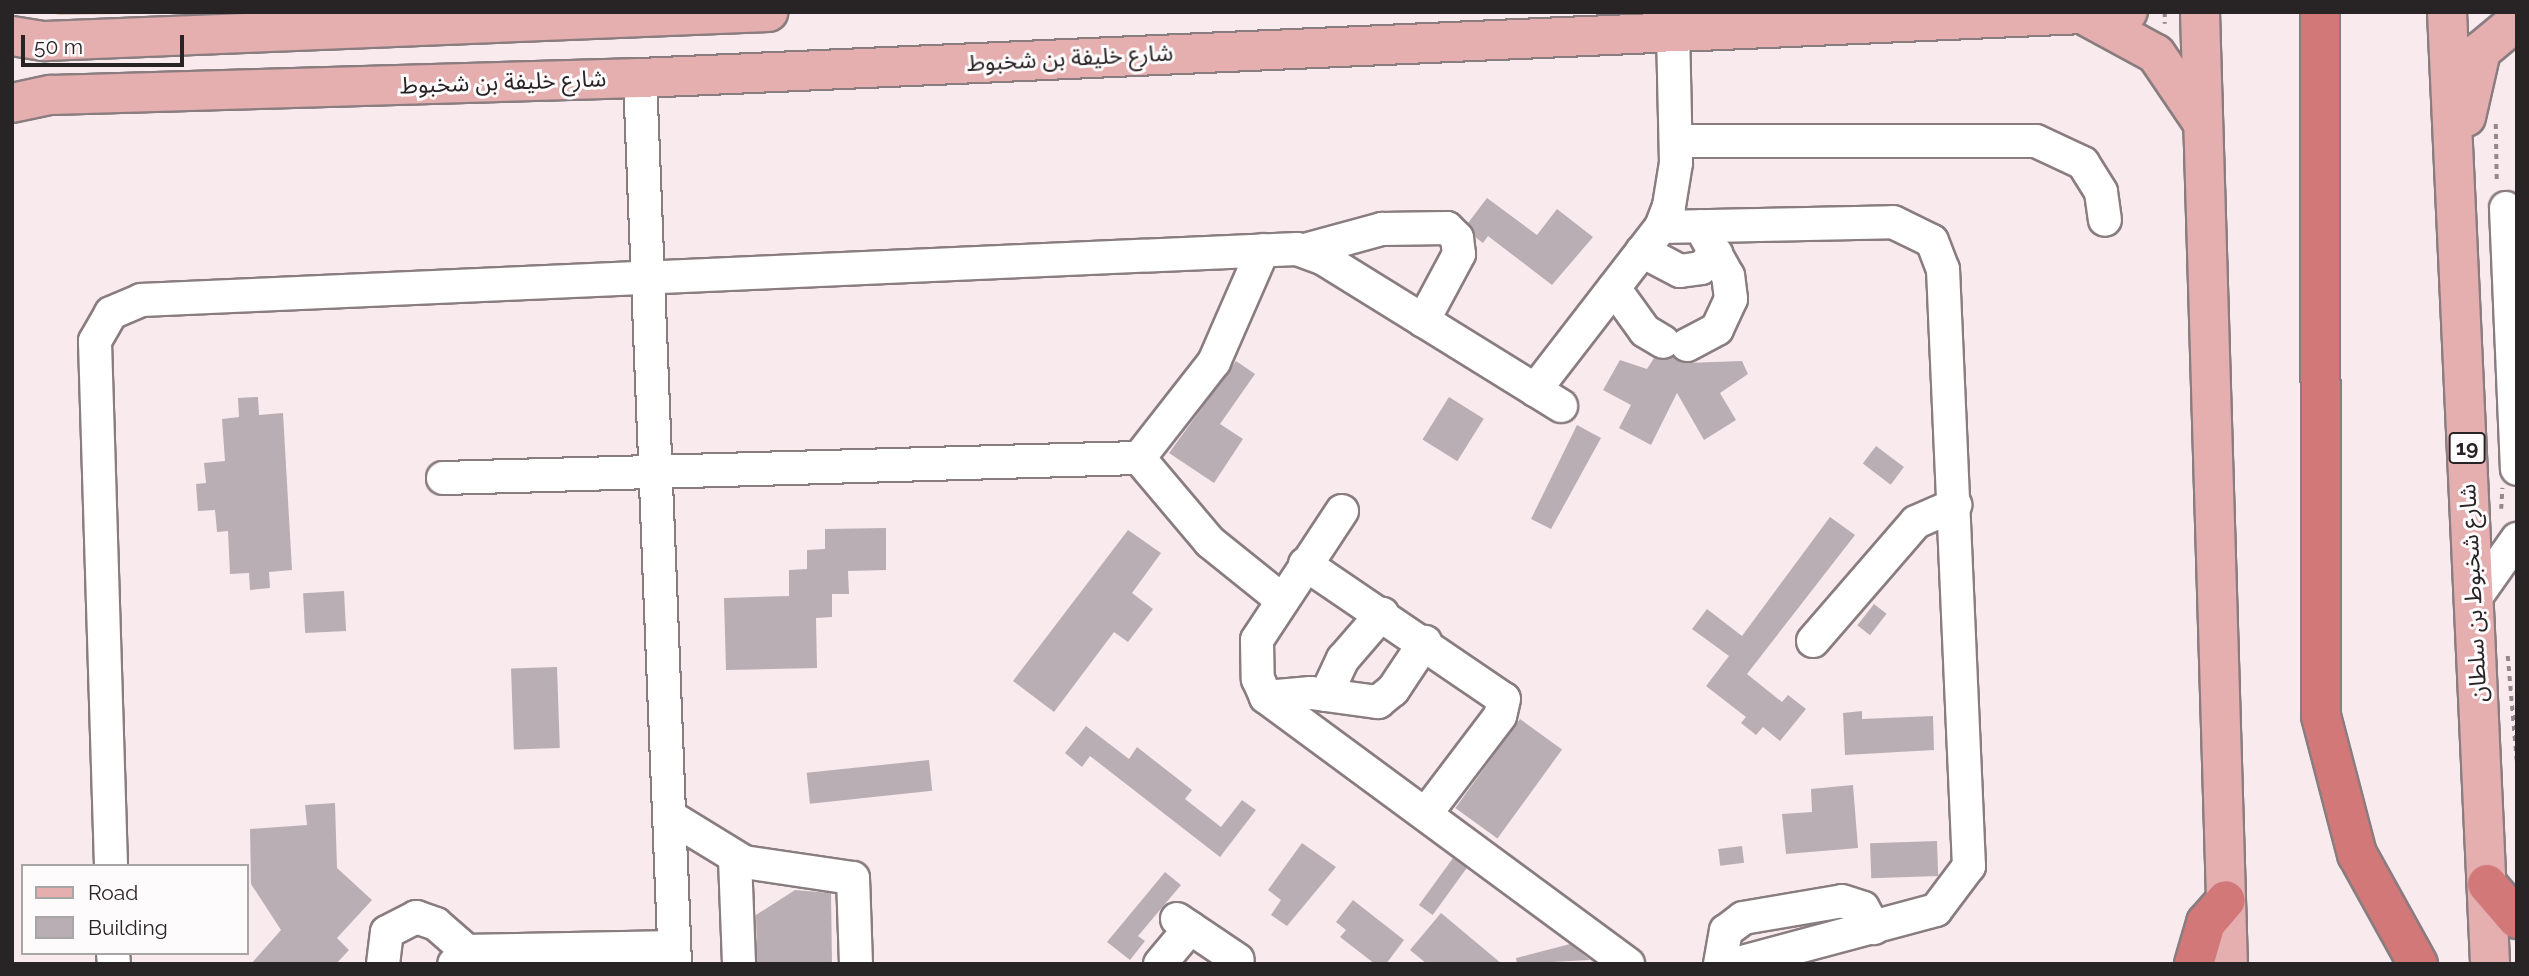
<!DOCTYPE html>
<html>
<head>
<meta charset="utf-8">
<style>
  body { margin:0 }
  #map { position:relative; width:2529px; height:976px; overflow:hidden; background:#f9eaee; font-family:Raleway,"Noto Sans Arabic",sans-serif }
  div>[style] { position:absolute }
  .green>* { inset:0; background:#dfc1b7 }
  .building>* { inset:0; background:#baaeb5; transform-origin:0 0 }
  .path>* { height:3.5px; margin-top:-1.75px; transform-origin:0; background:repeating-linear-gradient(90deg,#93888b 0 5px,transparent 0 10px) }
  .roads { filter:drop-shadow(2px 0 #897d80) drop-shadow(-2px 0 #897d80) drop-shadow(0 2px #897d80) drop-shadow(0 -2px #897d80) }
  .minor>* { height:32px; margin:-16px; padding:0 16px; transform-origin:16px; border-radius:16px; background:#fff }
  .major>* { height:38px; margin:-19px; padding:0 19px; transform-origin:19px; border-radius:19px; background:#e5aeaf }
  .highway>* { height:38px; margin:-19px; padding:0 19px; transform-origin:19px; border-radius:19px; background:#d37879 }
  span { translate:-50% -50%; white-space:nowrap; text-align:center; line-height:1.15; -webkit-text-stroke:6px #fefbfc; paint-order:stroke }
  .shield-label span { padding:2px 5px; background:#fefbfc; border:2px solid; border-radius:5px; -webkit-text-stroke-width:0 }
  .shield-label { font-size:21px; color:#282324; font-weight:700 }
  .street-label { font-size:23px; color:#282324 }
  .frame { position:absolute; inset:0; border:14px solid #282324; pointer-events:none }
  .legend { position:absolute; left:21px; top:864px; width:228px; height:91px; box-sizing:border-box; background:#fefbfc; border:2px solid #a8a5a6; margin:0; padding:9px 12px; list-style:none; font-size:21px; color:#282324 }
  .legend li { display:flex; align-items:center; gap:14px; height:35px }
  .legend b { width:35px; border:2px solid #a8a5a6 }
  .scale { position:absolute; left:21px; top:35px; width:163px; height:32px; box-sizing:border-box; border:4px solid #282324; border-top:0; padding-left:9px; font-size:21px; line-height:24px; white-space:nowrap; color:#282324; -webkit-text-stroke:5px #fefbfc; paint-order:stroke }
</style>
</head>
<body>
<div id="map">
  <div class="green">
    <i style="clip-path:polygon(48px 12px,253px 12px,59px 15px)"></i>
  </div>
  <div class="building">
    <i style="clip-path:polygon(1487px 198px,1537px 235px,1557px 209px,1593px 237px,1552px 285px,1488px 236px,1483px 243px,1475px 237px,1468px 223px)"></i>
    <i style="clip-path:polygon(1673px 357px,1686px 363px,1742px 361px,1748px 374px,1720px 393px,1736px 420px,1704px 440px,1677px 393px,1651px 445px,1619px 428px,1631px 405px,1603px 390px,1620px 360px,1647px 369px,1654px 358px)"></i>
    <i style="clip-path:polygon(1236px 361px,1255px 374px,1220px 424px,1243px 439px,1214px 483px,1169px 453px)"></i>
    <i style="clip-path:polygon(258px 397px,259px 415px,283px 413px,292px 570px,269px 572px,270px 588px,250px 590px,249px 573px,230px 574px,228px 531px,217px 532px,215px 510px,198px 511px,196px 484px,206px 483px,204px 463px,225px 461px,222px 419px,239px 417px,238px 398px)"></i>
    <i style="left:1449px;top:397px;width:41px;height:50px;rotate:32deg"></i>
    <i style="clip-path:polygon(1577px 425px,1601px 438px,1551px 529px,1531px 519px)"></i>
    <i style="left:1876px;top:446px;width:35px;height:22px;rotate:37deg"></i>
    <i style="clip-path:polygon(1830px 517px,1855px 535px,1747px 674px,1782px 702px,1788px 695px,1806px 709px,1780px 741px,1763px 727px,1756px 735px,1741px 723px,1746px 717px,1706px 686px,1729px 656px,1692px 629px,1707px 609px,1742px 636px)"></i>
    <i style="clip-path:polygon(886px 528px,886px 570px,848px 571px,849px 594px,832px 594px,832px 617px,816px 618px,817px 668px,726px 670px,724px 598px,789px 596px,789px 570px,807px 569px,807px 550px,825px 549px,825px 529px)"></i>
    <i style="clip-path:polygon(1128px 530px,1161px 553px,1132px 593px,1153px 609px,1128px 642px,1114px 632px,1054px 712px,1013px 681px)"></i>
    <i style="left:344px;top:591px;width:40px;height:41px;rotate:87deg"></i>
    <i style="left:1874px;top:604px;width:16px;height:27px;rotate:38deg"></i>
    <i style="left:557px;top:667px;width:81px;height:46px;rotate:88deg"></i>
    <i style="clip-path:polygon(1862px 711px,1862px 719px,1933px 716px,1934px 750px,1845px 755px,1843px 713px)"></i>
    <i style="left:1520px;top:719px;width:52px;height:110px;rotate:36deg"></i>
    <i style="clip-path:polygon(1086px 726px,1129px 759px,1137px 747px,1192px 790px,1185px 799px,1221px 827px,1242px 800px,1256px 810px,1220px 857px,1090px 756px,1082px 767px,1065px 753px)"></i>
    <i style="left:929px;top:760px;width:31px;height:123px;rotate:84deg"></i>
    <i style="clip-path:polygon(1853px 785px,1858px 848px,1786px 854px,1782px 814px,1812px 812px,1811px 789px)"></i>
    <i style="clip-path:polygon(335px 803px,337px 868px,372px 900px,337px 938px,349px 950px,336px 964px,251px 964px,281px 930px,251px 884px,250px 829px,307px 825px,305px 805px)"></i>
    <i style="left:1937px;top:841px;width:35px;height:67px;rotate:88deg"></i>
    <i style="clip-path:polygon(1302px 843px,1336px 867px,1287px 926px,1271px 915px,1281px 900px,1268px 890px)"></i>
    <i style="left:1742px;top:846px;width:17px;height:24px;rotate:83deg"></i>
    <i style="left:1453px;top:858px;width:17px;height:58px;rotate:36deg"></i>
    <i style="clip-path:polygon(1165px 872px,1181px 885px,1138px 936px,1145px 941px,1130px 960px,1107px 942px)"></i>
    <i style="clip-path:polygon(795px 890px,831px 893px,832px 964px,757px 964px,756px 915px)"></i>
    <i style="clip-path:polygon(1353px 900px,1404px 940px,1386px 964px,1375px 964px,1340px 937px,1346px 930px,1336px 922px)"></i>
    <i style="clip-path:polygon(1441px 913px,1502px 964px,1427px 964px,1410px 950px)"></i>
    <i style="clip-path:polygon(1570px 944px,1590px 960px,1517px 964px,1516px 958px)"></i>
  </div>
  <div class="path">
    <i style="left:2165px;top:12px;width:12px;rotate:90deg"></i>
    <i style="left:2496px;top:124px;width:59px;rotate:89deg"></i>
    <i style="left:2501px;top:509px;width:21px;rotate:-87deg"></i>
    <i style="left:2508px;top:656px;width:105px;rotate:85.1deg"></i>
  </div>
  <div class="roads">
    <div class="minor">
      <i style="left:640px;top:78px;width:887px;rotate:87.74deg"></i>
      <i style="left:1676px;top:141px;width:360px"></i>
      <i style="left:2036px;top:141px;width:52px;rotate:25.1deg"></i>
      <i style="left:2083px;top:163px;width:34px;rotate:58deg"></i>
      <i style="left:2101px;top:192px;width:28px;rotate:82deg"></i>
      <i style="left:2506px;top:208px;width:261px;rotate:87.6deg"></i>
      <i style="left:1661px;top:227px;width:232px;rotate:-1.2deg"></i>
      <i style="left:1893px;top:222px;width:43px;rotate:26deg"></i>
      <i style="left:1932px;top:241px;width:30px;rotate:69deg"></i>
      <i style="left:1943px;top:269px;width:598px;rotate:87.51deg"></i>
      <i style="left:1969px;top:866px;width:55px;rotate:126.9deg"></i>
      <i style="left:1936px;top:910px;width:208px;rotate:165deg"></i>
      <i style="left:1305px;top:250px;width:80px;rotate:-15.3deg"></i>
      <i style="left:1382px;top:229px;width:65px;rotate:-0.9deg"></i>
      <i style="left:1447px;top:228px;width:14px;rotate:45deg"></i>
      <i style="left:1457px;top:238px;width:16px;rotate:83deg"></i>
      <i style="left:1459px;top:254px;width:76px;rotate:118.2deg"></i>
      <i style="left:1642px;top:251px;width:43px;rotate:27.8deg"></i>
      <i style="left:1680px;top:271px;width:21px;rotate:-8deg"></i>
      <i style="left:1701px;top:268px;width:21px;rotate:-43deg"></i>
      <i style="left:1614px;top:288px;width:53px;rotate:54.2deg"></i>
      <i style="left:1645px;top:331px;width:21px;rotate:31deg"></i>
      <i style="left:1687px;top:345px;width:34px;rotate:-28deg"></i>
      <i style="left:1717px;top:329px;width:33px;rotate:-65deg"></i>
      <i style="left:1731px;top:299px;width:23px;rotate:-97deg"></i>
      <i style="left:1728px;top:276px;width:57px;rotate:-119.2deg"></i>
      <i style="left:1535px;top:390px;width:206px;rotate:-52.3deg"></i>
      <i style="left:1661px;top:227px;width:22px;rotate:-69deg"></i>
      <i style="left:1669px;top:206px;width:44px;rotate:-80.8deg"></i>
      <i style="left:1676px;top:163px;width:133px;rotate:-91.3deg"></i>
      <i style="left:1139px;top:458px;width:110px;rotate:49.8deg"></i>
      <i style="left:1210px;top:542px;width:91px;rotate:38.8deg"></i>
      <i style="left:443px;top:478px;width:696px;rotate:-1.65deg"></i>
      <i style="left:1139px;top:458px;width:122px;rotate:-52deg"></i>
      <i style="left:1214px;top:362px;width:122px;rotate:-66.4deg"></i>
      <i style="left:1342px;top:511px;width:154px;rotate:123.4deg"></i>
      <i style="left:1257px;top:640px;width:39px;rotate:89deg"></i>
      <i style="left:1258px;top:679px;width:20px;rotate:66deg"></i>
      <i style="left:1266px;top:697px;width:450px;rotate:36.4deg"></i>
      <i style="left:1305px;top:564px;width:240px;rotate:34.2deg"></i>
      <i style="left:1504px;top:699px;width:17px;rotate:103deg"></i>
      <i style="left:1500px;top:716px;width:121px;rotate:127.2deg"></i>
      <i style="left:2474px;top:600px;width:75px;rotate:-54.8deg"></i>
      <i style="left:1813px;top:641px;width:157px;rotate:-49.1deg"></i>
      <i style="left:1916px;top:522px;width:43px;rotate:-23.6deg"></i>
      <i style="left:1326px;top:695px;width:40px;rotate:-65deg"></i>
      <i style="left:1343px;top:659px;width:60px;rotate:-49.1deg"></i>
      <i style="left:1266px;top:697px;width:45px;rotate:-5.1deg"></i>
      <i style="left:1311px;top:693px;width:68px;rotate:7.7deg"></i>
      <i style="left:1378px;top:702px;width:19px;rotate:-39deg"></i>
      <i style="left:1393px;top:690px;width:58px;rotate:-56.3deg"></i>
      <i style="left:669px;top:816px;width:88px;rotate:31.5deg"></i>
      <i style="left:744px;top:862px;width:110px;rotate:8.4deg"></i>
      <i style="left:853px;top:878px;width:86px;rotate:88deg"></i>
      <i style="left:735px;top:859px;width:105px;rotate:87.8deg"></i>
      <i style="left:111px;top:866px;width:525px;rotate:-91.75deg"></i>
      <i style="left:95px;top:341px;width:32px;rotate:-60deg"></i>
      <i style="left:111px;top:313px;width:33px;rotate:-23deg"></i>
      <i style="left:141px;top:300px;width:1157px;rotate:-2.53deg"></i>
      <i style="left:1297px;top:249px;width:29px;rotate:20deg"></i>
      <i style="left:1324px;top:259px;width:279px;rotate:31.8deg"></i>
      <i style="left:1177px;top:919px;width:73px;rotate:33.9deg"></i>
      <i style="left:467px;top:951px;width:207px;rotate:-1.1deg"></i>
      <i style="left:113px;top:953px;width:11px;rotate:85deg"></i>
      <i style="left:383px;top:964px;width:32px;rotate:-83deg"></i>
      <i style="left:387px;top:932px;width:33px;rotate:-27deg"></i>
      <i style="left:416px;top:917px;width:21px;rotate:19deg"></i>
      <i style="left:436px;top:924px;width:41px;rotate:41.1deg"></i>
      <i style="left:467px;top:951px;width:18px;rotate:135deg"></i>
      <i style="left:1160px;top:964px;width:47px;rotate:-50.2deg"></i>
      <i style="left:1720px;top:964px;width:34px;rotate:-80deg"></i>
      <i style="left:1726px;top:931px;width:21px;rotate:-37deg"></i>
      <i style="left:1743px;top:918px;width:100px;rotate:-9.7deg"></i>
      <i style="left:1842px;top:901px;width:22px;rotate:18deg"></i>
      <i style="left:1863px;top:908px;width:23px;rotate:61deg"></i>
    </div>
    <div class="major">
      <i style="left:2200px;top:12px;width:952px;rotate:88.32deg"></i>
      <i style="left:2447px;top:12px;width:953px;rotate:87.41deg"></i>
      <i style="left:2088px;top:17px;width:77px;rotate:28.6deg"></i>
      <i style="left:2156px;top:54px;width:78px;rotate:55.9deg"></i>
      <i style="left:12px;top:36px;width:33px;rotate:9deg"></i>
      <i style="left:45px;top:41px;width:724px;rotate:-2.3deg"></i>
      <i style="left:12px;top:103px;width:40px;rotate:-12deg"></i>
      <i style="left:51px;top:95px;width:589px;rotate:-1.65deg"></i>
      <i style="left:640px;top:78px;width:1489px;rotate:-2.54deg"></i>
      <i style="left:2466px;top:117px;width:68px;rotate:-77.2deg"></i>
      <i style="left:2481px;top:51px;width:47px;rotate:-39.8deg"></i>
    </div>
    <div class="highway">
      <i style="left:2320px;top:12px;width:704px;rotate:89.92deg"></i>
      <i style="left:2321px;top:716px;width:143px;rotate:75.4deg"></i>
      <i style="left:2357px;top:854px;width:126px;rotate:61deg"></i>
      <i style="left:2487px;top:884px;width:46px;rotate:49.4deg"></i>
      <i style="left:2194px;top:964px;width:43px;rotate:-73.7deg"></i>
      <i style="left:2206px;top:923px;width:30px;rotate:-49deg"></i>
    </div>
  </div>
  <div class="shield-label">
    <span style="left:2467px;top:448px">19</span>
  </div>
  <div class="street-label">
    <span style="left:1070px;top:58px;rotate:-3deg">شارع خليفة بن شخبوط</span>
    <span style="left:503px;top:82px;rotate:-2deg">شارع خليفة بن شخبوط</span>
    <span style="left:2473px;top:593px;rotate:-93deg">شارع شخبوط بن سلطان</span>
  </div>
  <div class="frame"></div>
  <ul class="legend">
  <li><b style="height:9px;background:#e5aeaf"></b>Road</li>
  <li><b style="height:19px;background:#baaeb5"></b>Building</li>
  </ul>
  <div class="scale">50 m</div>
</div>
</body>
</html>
